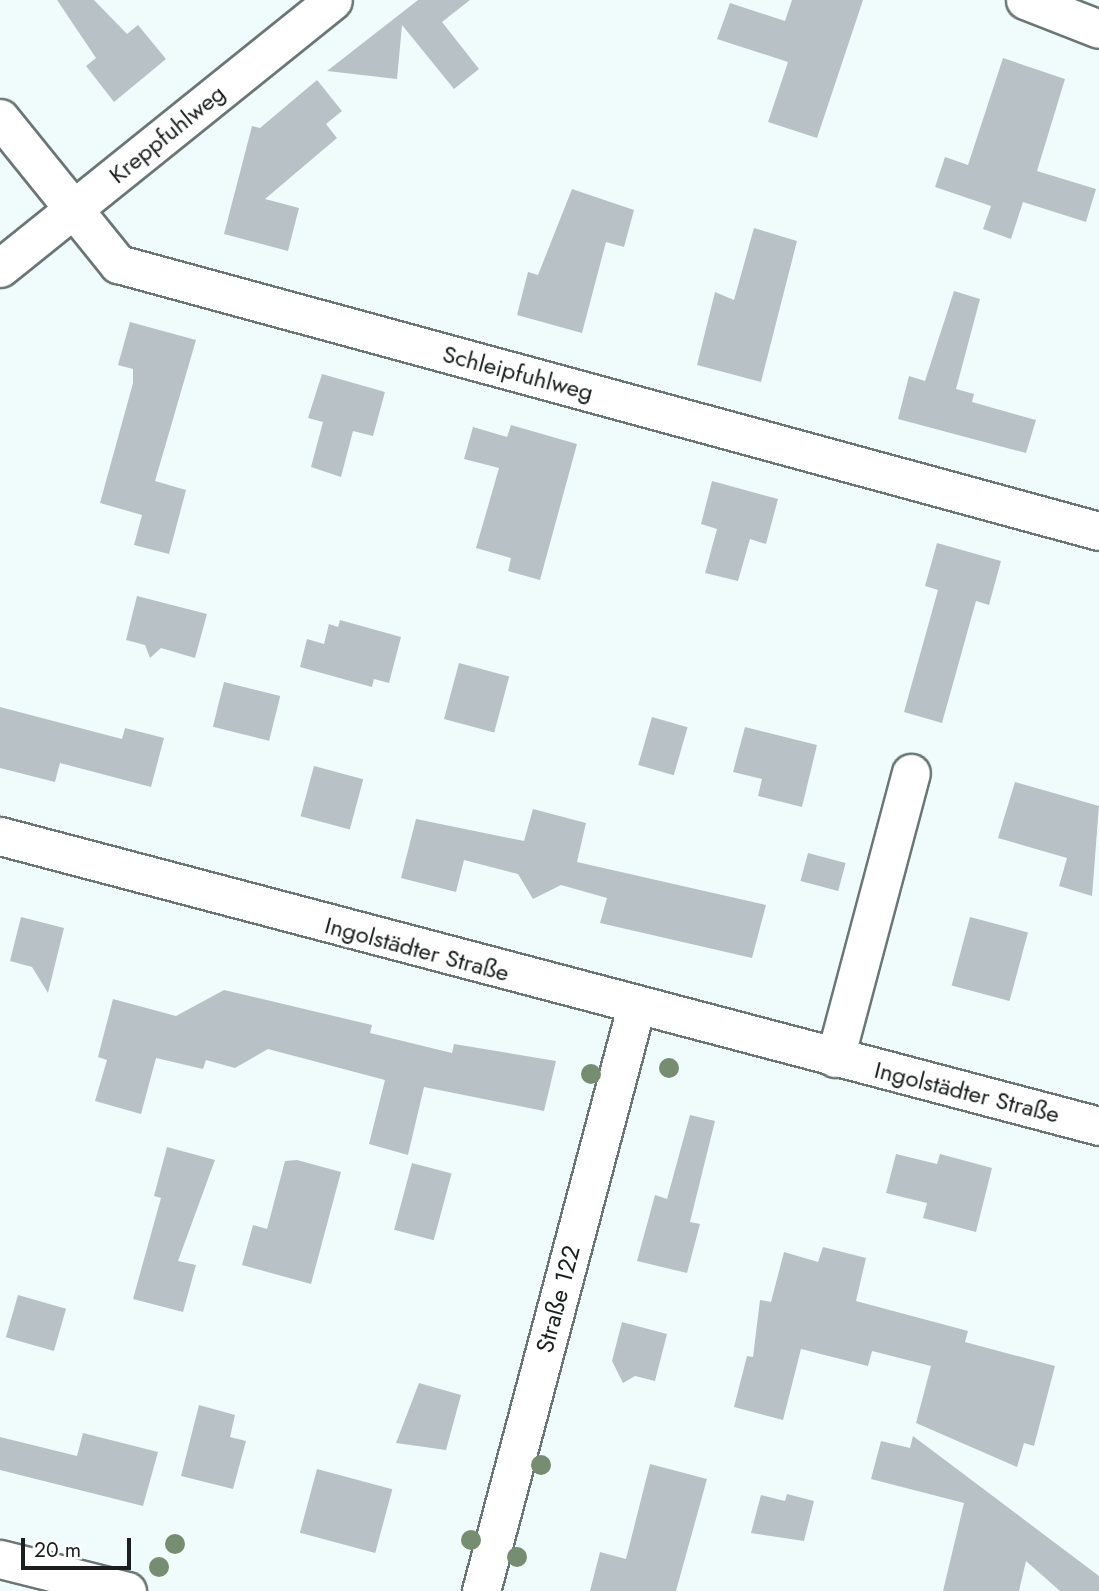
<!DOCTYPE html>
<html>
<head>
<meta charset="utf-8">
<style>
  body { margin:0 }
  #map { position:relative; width:1099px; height:1591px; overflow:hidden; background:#f0fcfb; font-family:Jost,sans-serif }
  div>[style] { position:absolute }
  .building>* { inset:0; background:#b8c2c6; transform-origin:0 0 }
  .roads { filter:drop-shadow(2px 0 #6b7675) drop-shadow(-2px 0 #6b7675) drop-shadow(0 2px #6b7675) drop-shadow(0 -2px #6b7675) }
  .minor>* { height:37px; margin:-18.5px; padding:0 18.5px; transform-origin:18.5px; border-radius:18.5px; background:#fff }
  .trees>* { width:20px; height:20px; margin:-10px; border-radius:50%; background:#768d71 }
  span { translate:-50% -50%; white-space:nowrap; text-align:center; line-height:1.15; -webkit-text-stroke:7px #fff; paint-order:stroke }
  .street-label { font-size:24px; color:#1a1e1e }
  .scale { position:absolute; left:21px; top:1538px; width:110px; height:32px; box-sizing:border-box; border:4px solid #1a1e1e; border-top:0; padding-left:9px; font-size:21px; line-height:24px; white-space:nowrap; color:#1a1e1e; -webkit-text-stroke:5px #fff; paint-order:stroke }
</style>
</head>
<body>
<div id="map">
  <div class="building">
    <i style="clip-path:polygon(57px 0,94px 0,127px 34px,138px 25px,166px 59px,114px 102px,86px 66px,96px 58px)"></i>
    <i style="clip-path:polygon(418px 0,470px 0,442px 22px,479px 69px,454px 89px,402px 25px,397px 79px,327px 71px)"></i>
    <i style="clip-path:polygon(792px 0,863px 0,817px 138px,768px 122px,788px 62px,717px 39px,730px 3px,785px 21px)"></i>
    <i style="clip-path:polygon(1003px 58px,1065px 79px,1037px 171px,1096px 189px,1086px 222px,1023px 202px,1011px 239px,983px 229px,991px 206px,935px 187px,945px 157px,968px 165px)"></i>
    <i style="clip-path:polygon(317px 80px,342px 111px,326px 124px,337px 138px,265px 199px,299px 208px,288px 251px,224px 234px,252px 126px,260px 128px)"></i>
    <i style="clip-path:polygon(572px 189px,634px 210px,624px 247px,606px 242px,582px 333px,517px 315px,528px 272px,538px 275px)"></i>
    <i style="clip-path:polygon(754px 228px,797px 241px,761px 382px,697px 365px,715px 292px,734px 300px)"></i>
    <i style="clip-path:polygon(954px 291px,980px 299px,956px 389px,974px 394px,972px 402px,1036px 420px,1026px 453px,898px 419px,909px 376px,925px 381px)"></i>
    <i style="clip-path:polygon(130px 322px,196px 340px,155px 481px,186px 490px,169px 554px,134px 545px,142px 515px,100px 503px,133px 383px,133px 369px,118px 365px)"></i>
    <i style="clip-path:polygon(322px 374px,385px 392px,373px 436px,353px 431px,341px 477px,311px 467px,323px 422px,308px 418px)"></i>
    <i style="clip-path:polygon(511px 425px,577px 444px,540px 580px,508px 571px,511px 558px,476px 548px,499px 468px,464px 459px,473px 427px,507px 437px)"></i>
    <i style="clip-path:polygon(712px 481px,778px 499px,766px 544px,750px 539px,738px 581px,705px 573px,717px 529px,701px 524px)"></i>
    <i style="clip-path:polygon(937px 543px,1001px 561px,989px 605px,976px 601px,942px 723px,904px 712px,938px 590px,925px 586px)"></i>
    <i style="clip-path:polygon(137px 596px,207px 614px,195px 658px,161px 648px,150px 658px,145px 645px,126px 640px)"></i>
    <i style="clip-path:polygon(340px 620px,401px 637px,389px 683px,374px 679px,372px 687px,300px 667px,307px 639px,324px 644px,329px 624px,338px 627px)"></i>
    <i style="left:459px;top:663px;width:52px;height:58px;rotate:15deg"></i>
    <i style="left:224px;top:682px;width:58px;height:46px;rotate:14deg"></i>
    <i style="clip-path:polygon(0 707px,122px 739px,125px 728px,164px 738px,151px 787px,60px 763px,55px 782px,0 768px)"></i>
    <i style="left:652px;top:717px;width:37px;height:50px;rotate:16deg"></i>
    <i style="clip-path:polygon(745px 727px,817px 745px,802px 807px,758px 796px,762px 779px,733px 772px)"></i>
    <i style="left:314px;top:766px;width:51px;height:52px;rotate:15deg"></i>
    <i style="clip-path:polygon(1015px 782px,1099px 806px,1092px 896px,1059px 886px,1067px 858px,998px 838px)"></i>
    <i style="clip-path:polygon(533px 809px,586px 823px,577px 862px,766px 905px,752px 958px,600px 923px,607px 898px,561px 885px,533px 899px,518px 874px,464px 860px,456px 892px,401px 878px,416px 819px,524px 841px)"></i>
    <i style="left:808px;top:853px;width:39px;height:29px;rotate:15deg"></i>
    <i style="clip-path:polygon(21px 917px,64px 928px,48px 993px,32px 967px,10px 961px)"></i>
    <i style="left:970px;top:917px;width:60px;height:71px;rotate:15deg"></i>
    <i style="clip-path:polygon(224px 990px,372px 1025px,370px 1033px,452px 1053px,454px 1044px,556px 1061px,544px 1111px,424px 1087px,408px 1155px,369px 1144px,385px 1080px,268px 1049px,235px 1068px,206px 1060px,203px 1069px,156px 1058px,141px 1114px,95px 1101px,107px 1060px,98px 1057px,113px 999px,176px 1016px)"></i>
    <i style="clip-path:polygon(690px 1115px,715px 1121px,690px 1222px,700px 1224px,687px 1273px,637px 1261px,655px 1195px,667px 1199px)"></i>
    <i style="clip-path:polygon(167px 1147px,215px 1160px,178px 1261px,196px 1265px,183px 1312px,133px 1299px,161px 1198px,154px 1196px)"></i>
    <i style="clip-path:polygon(896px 1154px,937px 1164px,940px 1154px,992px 1168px,976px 1232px,923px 1218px,927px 1203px,886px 1193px)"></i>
    <i style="clip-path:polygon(297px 1160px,341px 1172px,311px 1284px,242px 1265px,253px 1225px,267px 1229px,285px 1161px)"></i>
    <i style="left:412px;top:1163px;width:41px;height:69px;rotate:15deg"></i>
    <i style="clip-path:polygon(823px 1247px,866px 1258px,856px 1301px,968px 1331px,965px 1342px,1055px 1366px,1034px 1446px,1024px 1443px,1017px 1467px,916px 1423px,931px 1366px,872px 1351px,868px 1366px,801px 1349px,783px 1420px,734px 1407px,747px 1356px,753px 1357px,760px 1300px,771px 1302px,784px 1252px,818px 1262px)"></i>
    <i style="left:18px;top:1295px;width:50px;height:44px;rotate:16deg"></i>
    <i style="clip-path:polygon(622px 1322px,667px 1334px,655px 1381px,635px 1376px,623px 1383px,612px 1361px)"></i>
    <i style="clip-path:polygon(419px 1383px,461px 1395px,446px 1450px,396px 1443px)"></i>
    <i style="clip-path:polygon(199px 1405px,235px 1415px,230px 1437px,246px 1441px,233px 1489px,181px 1476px)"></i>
    <i style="clip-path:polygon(83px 1433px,158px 1452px,143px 1506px,0 1470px,0 1437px,77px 1456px)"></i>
    <i style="clip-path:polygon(913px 1436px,1099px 1576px,1099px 1591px,1060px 1591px,1026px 1561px,1019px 1591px,943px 1591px,964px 1503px,871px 1479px,881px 1441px,910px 1448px)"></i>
    <i style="clip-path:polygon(650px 1464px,707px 1479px,676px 1591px,590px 1591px,600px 1552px,626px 1559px)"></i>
    <i style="left:317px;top:1469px;width:78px;height:66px;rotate:15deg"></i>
    <i style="clip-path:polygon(787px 1494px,814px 1501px,804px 1541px,751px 1533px,761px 1495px,785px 1501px)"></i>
  </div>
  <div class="roads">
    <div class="minor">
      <i style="left:1025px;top:0;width:79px;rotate:21.4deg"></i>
      <i style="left:0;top:118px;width:188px;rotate:51.1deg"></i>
      <i style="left:118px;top:264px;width:1017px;rotate:15.23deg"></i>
      <i style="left:0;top:268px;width:427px;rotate:-38.8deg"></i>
      <i style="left:0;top:836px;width:1137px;rotate:14.78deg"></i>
      <i style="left:835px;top:1058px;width:295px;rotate:-75.1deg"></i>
      <i style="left:0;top:1559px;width:131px;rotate:14.1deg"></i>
      <i style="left:481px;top:1591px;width:604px;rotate:-75.14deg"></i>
    </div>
  </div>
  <div class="trees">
    <i style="left:669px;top:1068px"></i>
    <i style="left:591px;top:1074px"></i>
    <i style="left:541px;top:1465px"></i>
    <i style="left:471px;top:1540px"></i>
    <i style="left:175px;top:1544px"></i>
    <i style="left:517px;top:1557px"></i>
    <i style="left:159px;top:1567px"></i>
  </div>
  <div class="street-label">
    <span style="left:167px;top:134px;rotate:-39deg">Kreppfuhlweg</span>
    <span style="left:518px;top:373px;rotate:15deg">Schleipfuhlweg</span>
    <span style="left:417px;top:949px;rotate:15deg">Ingolstädter Straße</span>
    <span style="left:967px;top:1092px;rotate:14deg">Ingolstädter Straße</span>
    <span style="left:558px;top:1299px;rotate:-75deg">Straße 122</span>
  </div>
  <div class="scale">20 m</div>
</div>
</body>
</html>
